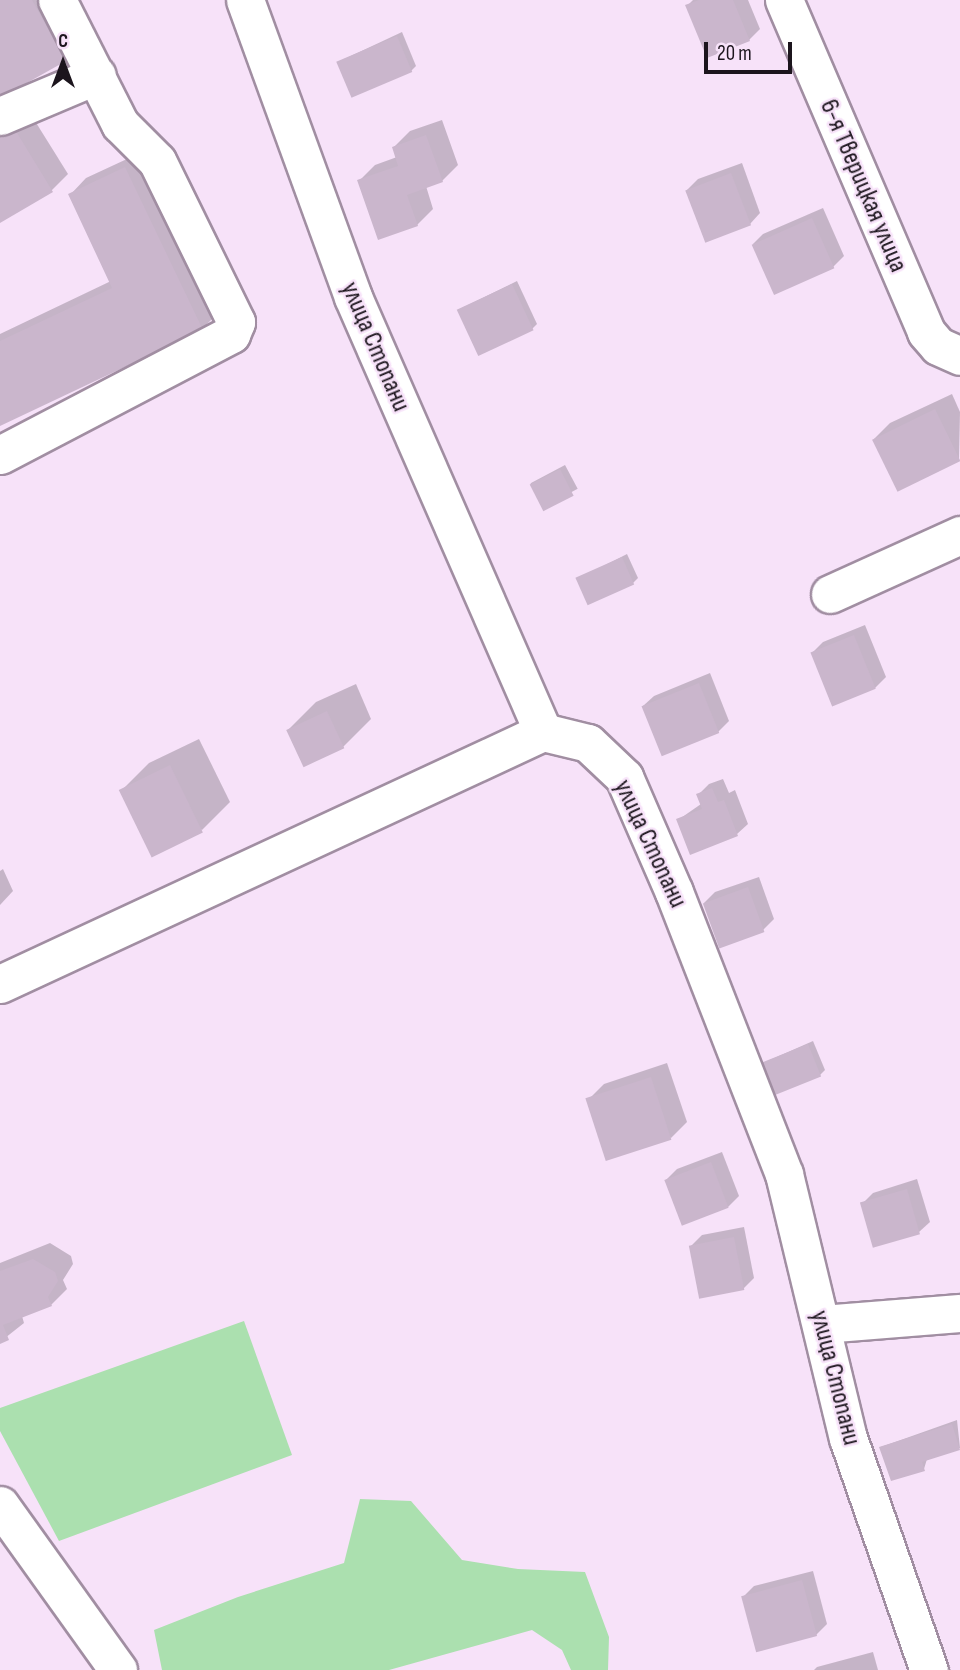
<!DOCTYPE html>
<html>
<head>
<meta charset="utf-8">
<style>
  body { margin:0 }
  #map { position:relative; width:960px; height:1670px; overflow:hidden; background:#f7e2f9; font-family:"Sofia Sans Condensed",sans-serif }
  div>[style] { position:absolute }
  .green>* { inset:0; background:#abe0af }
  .shadow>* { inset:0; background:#0003; transform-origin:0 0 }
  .building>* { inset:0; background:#cab6cc; transform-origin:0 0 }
  .roads { filter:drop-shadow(2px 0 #a18ea2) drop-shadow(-2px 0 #a18ea2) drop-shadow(0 2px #a18ea2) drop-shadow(0 -2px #a18ea2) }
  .minor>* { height:37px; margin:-18.5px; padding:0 18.5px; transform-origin:18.5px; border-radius:18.5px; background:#fff }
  span { translate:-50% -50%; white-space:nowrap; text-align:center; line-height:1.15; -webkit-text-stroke:5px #f7e2f9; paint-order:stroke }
  .street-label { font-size:26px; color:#1c151d }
  .north { position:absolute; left:28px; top:28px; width:70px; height:70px; -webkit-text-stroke:5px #f7e2f9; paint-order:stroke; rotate:0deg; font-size:19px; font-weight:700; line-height:28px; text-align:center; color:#1c151d }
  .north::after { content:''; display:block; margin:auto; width:24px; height:32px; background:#1c151d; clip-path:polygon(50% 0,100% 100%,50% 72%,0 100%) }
  .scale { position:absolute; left:704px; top:42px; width:88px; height:32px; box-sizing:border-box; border:4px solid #1c151d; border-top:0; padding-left:9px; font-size:21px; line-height:24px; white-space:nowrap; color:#1c151d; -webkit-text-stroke:5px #f7e2f9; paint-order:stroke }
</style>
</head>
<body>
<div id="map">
  <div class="green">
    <i style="clip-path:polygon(244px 1321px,292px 1455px,59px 1541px,0 1431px,0 1408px)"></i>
    <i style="clip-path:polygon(360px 1499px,411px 1501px,462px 1560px,518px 1569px,585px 1572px,609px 1637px,608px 1670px,571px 1670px,562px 1650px,532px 1630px,389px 1670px,162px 1670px,154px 1630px,238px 1597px,344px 1563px)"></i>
  </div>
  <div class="shadow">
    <i style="clip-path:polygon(0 0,57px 0,81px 44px,65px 60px)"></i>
    <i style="clip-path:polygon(693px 0,748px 0,760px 29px,749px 40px,687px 6px)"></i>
    <i style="clip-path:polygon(402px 32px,416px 66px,411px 71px,338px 62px)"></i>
    <i style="clip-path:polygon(30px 113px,68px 174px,52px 190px,0 221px,0 131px)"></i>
    <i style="clip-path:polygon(442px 120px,458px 165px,442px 181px,426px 186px,433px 209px,417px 225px,359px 181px,375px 165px,397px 157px,394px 147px,410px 131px)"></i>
    <i style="clip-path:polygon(142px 152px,218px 313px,202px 329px,0 424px,0 334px,111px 281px,70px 195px,86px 178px)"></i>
    <i style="clip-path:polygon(742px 163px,760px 213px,750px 224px,687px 190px,698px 179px)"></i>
    <i style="clip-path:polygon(823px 208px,844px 256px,833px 267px,753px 244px,763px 234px)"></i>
    <i style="clip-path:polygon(517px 281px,537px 324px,532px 329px,458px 310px)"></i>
    <i style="clip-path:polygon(952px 394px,960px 412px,959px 459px,874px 439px,890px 423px)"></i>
    <i style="left:565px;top:465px;width:27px;height:39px;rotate:62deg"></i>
    <i style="clip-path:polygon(627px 554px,638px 578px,633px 583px,578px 579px)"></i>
    <i style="clip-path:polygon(865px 625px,886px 677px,875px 688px,812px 653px,823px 642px)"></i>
    <i style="clip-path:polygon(710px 673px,729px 721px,718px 732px,643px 706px,654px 696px)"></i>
    <i style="clip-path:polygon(356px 684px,371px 719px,343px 747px,288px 730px,316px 702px)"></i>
    <i style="clip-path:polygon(199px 739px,230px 802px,202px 830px,121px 791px,149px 763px)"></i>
    <i style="clip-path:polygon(723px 779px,729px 793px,735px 790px,748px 824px,737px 834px,678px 820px,701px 804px,698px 795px,709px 784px)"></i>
    <i style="clip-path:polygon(3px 869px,13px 891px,0 905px,0 871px)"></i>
    <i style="clip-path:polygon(759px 877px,774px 919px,763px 930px,704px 903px,715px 892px)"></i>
    <i style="clip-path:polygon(813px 1041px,825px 1070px,820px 1075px,761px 1064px)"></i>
    <i style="clip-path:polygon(667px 1063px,687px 1122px,671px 1138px,588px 1100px,604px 1084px)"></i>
    <i style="clip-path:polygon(722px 1152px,739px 1196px,728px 1207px,666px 1180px,677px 1169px)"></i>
    <i style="clip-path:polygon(917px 1179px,930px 1222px,919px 1232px,862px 1204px,873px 1193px)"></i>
    <i style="clip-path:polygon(744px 1227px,754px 1278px,743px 1289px,691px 1246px,702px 1235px)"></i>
    <i style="clip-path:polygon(50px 1243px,71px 1256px,73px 1264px,63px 1280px,67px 1289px,51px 1305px,22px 1316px,24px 1323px,0 1342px,0 1263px)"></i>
    <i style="clip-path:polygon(957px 1420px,960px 1448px,927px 1459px,924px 1469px,881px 1447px)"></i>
    <i style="clip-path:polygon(813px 1571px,827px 1624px,816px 1635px,743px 1597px,754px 1586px)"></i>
    <i style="clip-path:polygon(873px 1652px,878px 1670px,814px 1670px,817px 1667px)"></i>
  </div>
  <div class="building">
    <i style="clip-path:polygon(0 0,32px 0,66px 61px,0 98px)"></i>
    <i style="clip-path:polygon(699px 0,733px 0,750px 41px,707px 58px,685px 5px)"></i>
    <i style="left:397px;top:36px;width:39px;height:66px;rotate:67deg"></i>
    <i style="clip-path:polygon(14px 128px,53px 192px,0 223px,0 136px)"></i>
    <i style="clip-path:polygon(426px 135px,443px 182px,407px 195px,418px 226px,378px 240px,357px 180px,398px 166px,392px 147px)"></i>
    <i style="clip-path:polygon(125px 167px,203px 330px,0 426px,0 341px,112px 288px,68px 194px)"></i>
    <i style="left:731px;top:173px;width:56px;height:49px;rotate:69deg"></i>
    <i style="left:812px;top:218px;width:55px;height:66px;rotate:66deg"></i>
    <i style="left:512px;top:284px;width:51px;height:61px;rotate:65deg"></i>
    <i style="left:935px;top:409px;width:58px;height:70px;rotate:64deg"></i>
    <i style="left:560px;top:469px;width:30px;height:34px;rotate:63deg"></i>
    <i style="left:622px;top:557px;width:30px;height:51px;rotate:66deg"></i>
    <i style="left:854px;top:635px;width:58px;height:47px;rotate:68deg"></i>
    <i style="left:699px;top:683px;width:54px;height:62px;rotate:68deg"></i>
    <i style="left:327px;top:711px;width:41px;height:45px;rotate:65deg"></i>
    <i style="left:170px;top:765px;width:75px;height:57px;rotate:64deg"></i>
    <i style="clip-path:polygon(712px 788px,718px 802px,724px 800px,738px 836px,690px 855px,676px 819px,702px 809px,696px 794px)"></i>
    <i style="left:748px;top:887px;width:48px;height:48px;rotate:70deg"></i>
    <i style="left:808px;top:1044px;width:35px;height:53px;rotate:68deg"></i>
    <i style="left:651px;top:1077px;width:66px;height:69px;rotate:72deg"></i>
    <i style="left:711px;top:1162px;width:49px;height:50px;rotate:69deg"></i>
    <i style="left:907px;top:1189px;width:47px;height:49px;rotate:74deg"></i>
    <i style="left:734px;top:1237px;width:54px;height:46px;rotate:79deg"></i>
    <i style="clip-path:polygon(33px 1259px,55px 1272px,58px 1281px,48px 1297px,52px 1306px,3px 1325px,9px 1340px,0 1344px,0 1271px)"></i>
    <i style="clip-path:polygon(952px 1424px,960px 1450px,922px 1462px,925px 1471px,891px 1481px,879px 1447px)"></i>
    <i style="left:802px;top:1580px;width:58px;height:63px;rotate:75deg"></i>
  </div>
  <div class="roads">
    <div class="minor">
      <i style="left:245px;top:0;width:316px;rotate:70deg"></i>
      <i style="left:353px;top:297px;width:475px;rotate:66.4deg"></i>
      <i style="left:784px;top:0;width:361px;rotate:66.8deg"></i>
      <i style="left:926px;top:332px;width:18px;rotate:49deg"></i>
      <i style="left:938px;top:346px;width:24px;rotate:24deg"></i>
      <i style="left:0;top:116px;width:105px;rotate:-22.9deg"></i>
      <i style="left:0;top:455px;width:261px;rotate:-27.6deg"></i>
      <i style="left:231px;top:334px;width:13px;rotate:-67deg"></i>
      <i style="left:236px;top:322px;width:179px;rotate:-116.1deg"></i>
      <i style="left:157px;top:161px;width:52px;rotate:-135deg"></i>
      <i style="left:120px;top:124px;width:139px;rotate:-116.9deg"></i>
      <i style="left:830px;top:594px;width:143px;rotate:-24.4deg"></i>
      <i style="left:543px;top:732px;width:46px;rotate:13.7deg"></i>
      <i style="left:588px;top:743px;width:50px;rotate:43.4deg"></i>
      <i style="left:624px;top:777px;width:125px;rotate:66.5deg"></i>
      <i style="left:674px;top:892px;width:303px;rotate:68.7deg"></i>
      <i style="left:784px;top:1174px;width:272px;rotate:76.4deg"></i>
      <i style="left:848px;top:1438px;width:246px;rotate:70.8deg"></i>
      <i style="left:0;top:984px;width:599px;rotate:-24.9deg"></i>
      <i style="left:822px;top:1324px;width:138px;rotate:-4.6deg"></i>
      <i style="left:0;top:1505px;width:203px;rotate:54.4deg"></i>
    </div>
  </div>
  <div class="street-label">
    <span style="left:863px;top:186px;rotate:67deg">6-я Тверицкая улица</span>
    <span style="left:375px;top:347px;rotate:67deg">улица Стопани</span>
    <span style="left:650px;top:844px;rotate:65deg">улица Стопани</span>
    <span style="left:835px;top:1378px;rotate:76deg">улица Стопани</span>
  </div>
  <div class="north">С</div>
  <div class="scale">20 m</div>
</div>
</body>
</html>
